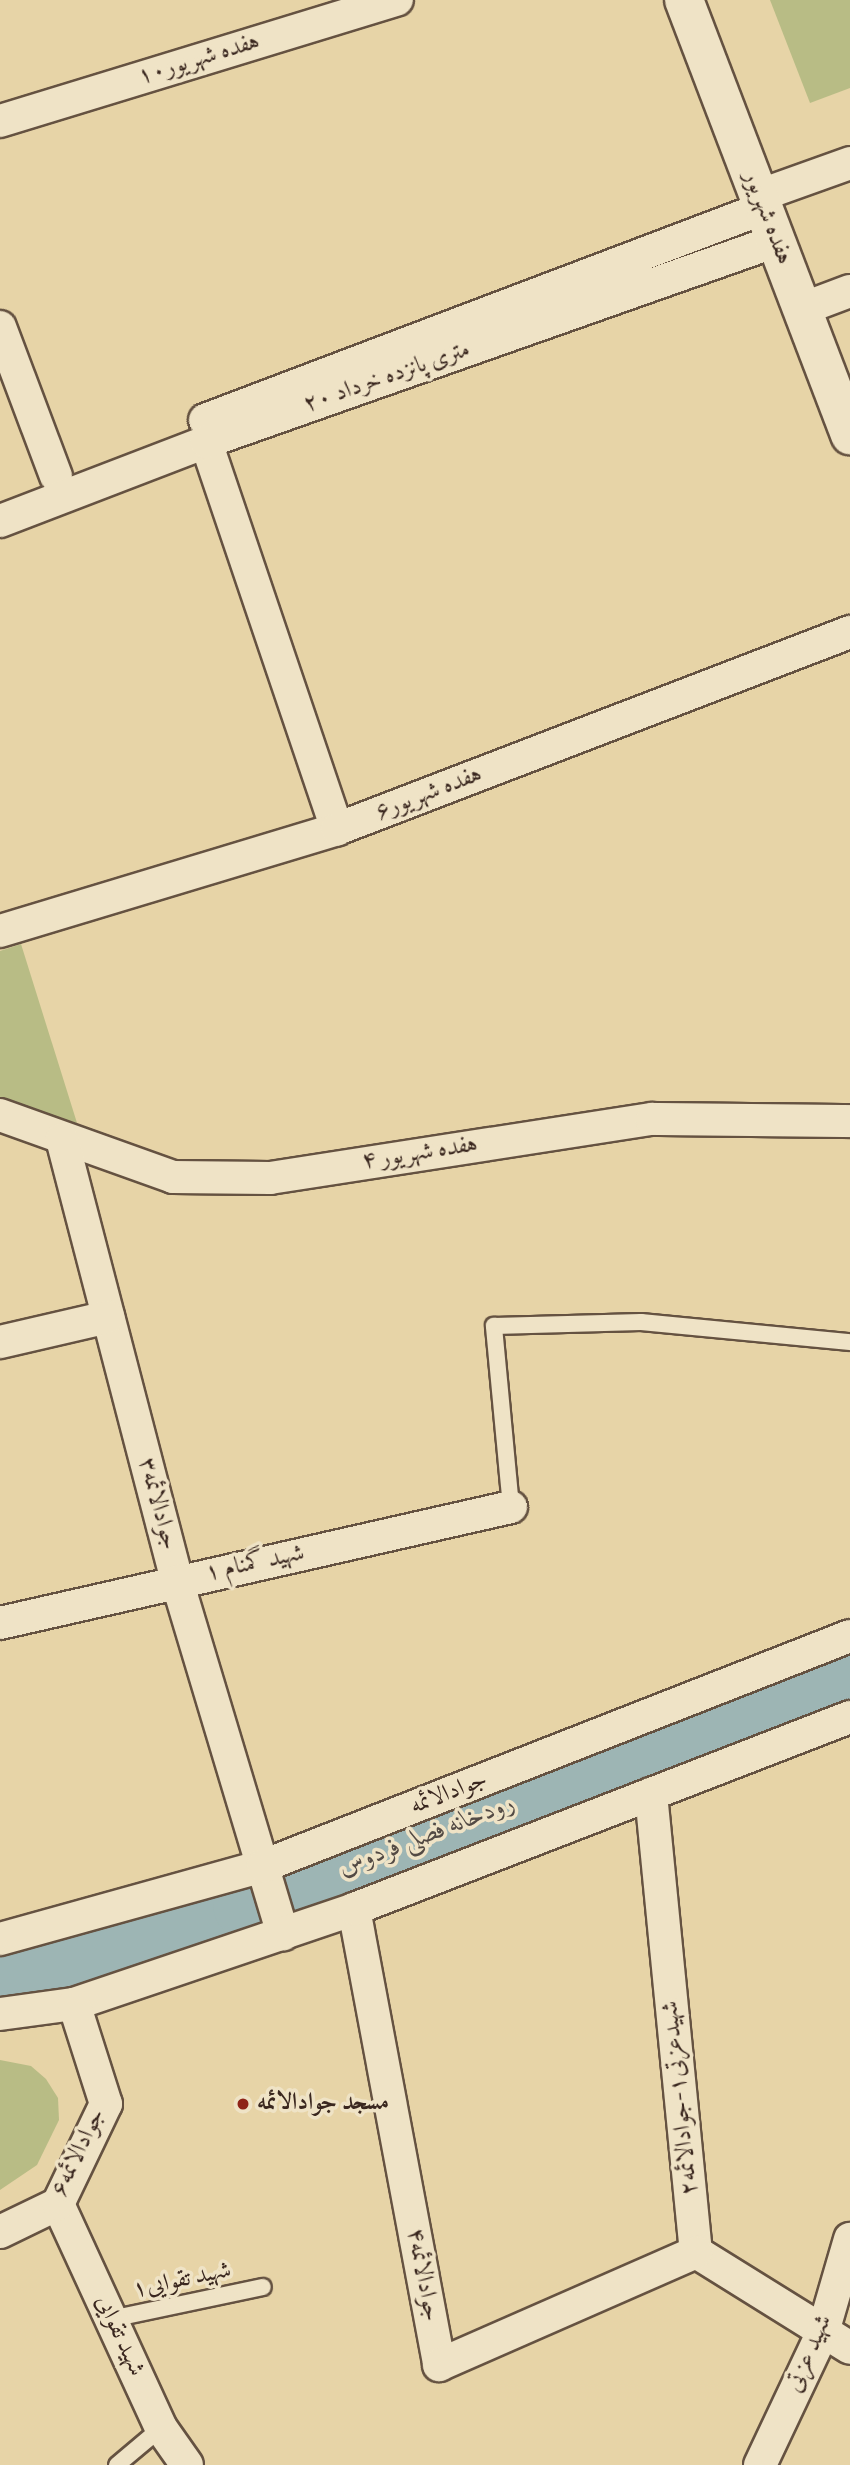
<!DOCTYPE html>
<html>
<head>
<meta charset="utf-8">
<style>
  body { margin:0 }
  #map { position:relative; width:850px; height:2465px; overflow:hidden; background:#e7d4a7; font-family:Vollkorn,Amiri,serif }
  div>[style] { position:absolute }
  .green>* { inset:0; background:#b8bc85 }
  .river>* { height:74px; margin:-37px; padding:0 37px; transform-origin:37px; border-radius:37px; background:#9db5b4 }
  .roads { filter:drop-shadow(2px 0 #655241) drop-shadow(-2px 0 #655241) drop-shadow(0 2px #655241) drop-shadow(0 -2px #655241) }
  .lane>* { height:16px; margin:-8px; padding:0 8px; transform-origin:8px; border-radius:8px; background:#efe3c6 }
  .street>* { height:32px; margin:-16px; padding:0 16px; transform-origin:16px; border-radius:16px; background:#efe3c6 }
  .secondary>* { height:38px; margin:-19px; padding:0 19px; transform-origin:19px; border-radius:19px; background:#efe3c6 }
  .dots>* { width:19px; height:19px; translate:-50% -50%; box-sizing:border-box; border:4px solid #efe3c6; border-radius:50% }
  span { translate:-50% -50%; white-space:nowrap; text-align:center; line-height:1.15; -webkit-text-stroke:7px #efe3c6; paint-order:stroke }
  .street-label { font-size:24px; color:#3a271f }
  .poi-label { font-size:24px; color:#3a271f; font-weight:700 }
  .left { translate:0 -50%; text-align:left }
  .water-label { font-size:26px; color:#534a44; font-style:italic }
</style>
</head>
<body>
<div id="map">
  <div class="green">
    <i style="clip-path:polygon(770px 0,850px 0,850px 88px,810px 103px)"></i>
    <i style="clip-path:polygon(21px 944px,77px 1123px,0 1101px,0 951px)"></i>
    <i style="clip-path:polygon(0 2060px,31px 2066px,46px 2079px,58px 2098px,59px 2120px,37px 2165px,0 2190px)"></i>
  </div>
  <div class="river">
    <i style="left:0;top:1984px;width:262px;rotate:-17.7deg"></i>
    <i style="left:250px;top:1904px;width:643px;rotate:-20.97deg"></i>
  </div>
  <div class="roads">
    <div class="lane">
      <i style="left:511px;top:1507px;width:182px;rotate:-95.4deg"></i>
      <i style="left:494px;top:1326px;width:147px;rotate:-1.6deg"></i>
      <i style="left:641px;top:1322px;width:210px;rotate:5.5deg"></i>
      <i style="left:111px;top:2319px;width:155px;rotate:-11.9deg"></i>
      <i style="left:117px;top:2465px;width:57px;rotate:-40.1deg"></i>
    </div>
    <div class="street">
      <i style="left:0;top:121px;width:415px;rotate:-17deg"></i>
      <i style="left:758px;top:196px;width:98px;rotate:-19.7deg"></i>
      <i style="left:802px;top:309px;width:51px;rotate:-20.6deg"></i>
      <i style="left:0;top:327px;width:159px;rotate:69.4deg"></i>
      <i style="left:205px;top:420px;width:598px;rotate:-20.77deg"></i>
      <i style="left:206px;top:442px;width:409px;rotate:71.3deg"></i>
      <i style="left:0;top:521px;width:221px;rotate:-21deg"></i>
      <i style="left:206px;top:442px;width:604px;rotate:-19.42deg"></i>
      <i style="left:0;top:931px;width:352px;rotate:-16.8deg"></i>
      <i style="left:337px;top:829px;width:550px;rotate:-21.01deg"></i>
      <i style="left:0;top:1115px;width:184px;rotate:19.7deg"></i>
      <i style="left:173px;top:1177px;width:97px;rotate:0.6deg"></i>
      <i style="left:270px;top:1178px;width:387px;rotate:-8.8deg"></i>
      <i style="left:652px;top:1119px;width:198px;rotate:0.6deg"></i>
      <i style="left:62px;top:1139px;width:457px;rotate:75.4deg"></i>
      <i style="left:177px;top:1581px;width:369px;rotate:73.3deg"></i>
      <i style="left:0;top:1342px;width:111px;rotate:-13deg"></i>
      <i style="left:0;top:1623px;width:524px;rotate:-12.79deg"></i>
      <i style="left:651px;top:1794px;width:460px;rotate:84.4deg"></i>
      <i style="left:696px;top:2252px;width:181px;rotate:31.9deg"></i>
      <i style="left:354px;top:1909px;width:464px;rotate:79.4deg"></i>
      <i style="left:439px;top:2365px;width:281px;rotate:-23.7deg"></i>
      <i style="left:0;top:1939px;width:273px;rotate:-15.5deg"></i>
      <i style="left:263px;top:1866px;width:630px;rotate:-21.4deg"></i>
      <i style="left:0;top:2014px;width:75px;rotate:-7.7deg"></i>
      <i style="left:74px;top:2004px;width:296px;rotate:-18.7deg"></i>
      <i style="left:354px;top:1909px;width:532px;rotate:-21.16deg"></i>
      <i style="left:58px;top:2204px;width:247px;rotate:65.3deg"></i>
      <i style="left:161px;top:2428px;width:45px;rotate:54.9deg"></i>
      <i style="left:0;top:2232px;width:64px;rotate:-25.8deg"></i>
      <i style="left:58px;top:2204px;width:111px;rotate:-64.4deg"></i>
      <i style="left:106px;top:2104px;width:105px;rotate:-107.7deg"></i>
      <i style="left:760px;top:2465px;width:147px;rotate:-64.7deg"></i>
      <i style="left:823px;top:2332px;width:97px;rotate:-73.8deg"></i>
    </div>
    <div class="secondary">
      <i style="left:684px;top:0;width:466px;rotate:69.1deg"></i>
    </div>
  </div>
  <div class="dots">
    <i style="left:243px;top:2104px;background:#8f2418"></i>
  </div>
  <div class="street-label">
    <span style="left:199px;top:60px;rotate:-17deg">هفده شهریور۱۰</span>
    <span style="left:767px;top:218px;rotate:69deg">هفده شهریور</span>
    <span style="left:387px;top:378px;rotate:-19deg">۲۰ متری پانزده خرداد</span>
    <span style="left:429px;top:794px;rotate:-21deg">هفده شهریور۶</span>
    <span style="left:420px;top:1154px;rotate:-9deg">هفده شهریور ۴</span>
    <span style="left:157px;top:1504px;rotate:75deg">جوادالائمه۳</span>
    <span style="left:255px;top:1564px;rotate:-12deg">شهید گمنام ۱</span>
    <span style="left:449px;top:1794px;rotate:-21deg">جوادالائمه</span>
    <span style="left:681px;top:2098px;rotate:-96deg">شهیدعزتی۱-جوادالائمه۲</span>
    <span style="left:79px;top:2153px;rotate:-64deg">جوادالائمه۶</span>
    <span style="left:422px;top:2275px;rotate:79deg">جوادالائمه۴</span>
    <span style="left:182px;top:2281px;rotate:-12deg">شهید تقوایی۱</span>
    <span style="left:119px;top:2336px;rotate:65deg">شهید تقوایی</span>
    <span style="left:810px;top:2354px;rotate:-67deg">شهید عزتی</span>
  </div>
  <div class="poi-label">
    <span class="left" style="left:257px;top:2104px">مسجد جوادالائمه</span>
  </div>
  <div class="water-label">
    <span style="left:427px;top:1836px;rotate:-21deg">رودخانه فصلی فردوس</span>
  </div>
</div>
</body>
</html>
